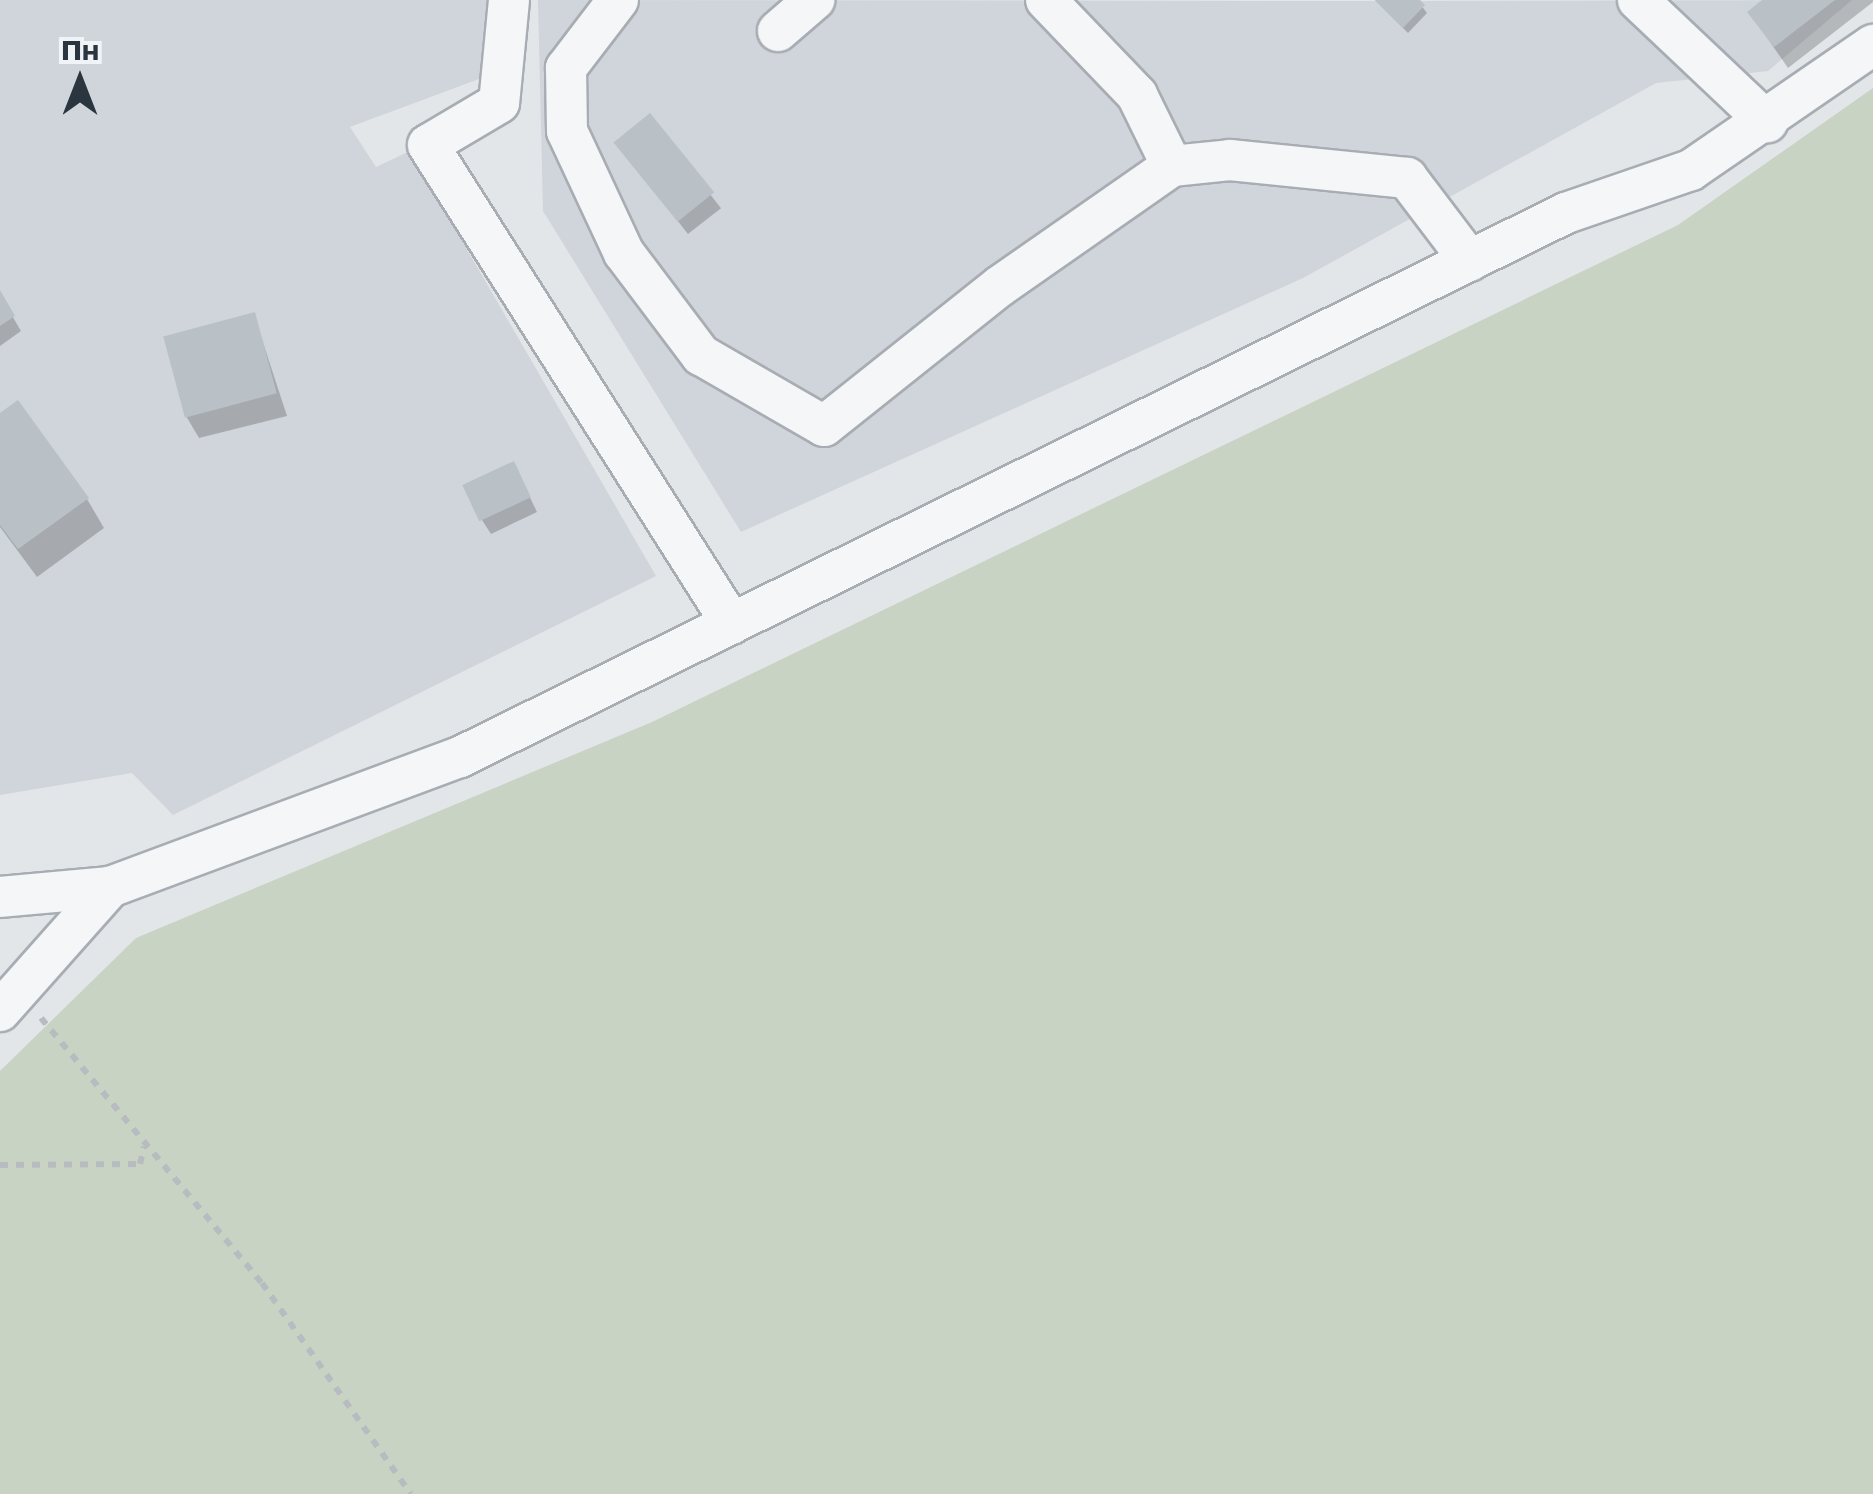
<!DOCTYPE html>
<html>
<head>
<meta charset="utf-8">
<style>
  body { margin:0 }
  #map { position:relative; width:1873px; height:1494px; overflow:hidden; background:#e2e6e9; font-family:"Golos Text",sans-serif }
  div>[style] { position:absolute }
  .built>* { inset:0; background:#d0d5db }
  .green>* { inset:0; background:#c9d3c4 }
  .shadow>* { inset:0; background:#0003; transform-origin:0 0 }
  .building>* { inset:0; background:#b9c0c6; transform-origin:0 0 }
  .path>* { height:6px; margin-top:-3px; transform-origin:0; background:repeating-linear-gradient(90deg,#b8bcc1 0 8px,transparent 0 16px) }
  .roads { filter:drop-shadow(2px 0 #a7adb3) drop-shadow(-2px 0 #a7adb3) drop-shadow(0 2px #a7adb3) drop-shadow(0 -2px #a7adb3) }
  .minor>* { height:40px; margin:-20px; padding:0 20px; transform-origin:20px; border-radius:20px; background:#f4f6f8 }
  span { translate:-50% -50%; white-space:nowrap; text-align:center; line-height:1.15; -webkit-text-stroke:8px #f1f4f7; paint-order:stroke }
  .north { position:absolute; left:30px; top:30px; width:100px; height:100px; -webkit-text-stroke:8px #f1f4f7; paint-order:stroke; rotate:0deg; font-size:28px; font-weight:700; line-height:40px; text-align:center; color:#2b3540 }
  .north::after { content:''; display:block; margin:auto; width:35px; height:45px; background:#2b3540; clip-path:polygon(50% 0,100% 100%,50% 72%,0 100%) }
</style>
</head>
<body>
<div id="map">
  <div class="built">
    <i style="clip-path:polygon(0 0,495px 0,487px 76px,350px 127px,376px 167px,410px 151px,656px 576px,173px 815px,132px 773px,0 795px)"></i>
    <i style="clip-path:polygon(538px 0,1352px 1px,1852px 0,1768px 71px,1656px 83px,1303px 278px,741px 532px,543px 211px)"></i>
  </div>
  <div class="green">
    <i style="clip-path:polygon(1873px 88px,1873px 1494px,0 1494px,0 1071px,136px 938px,652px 722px,1678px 225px)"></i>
  </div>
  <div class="shadow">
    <i style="clip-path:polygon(1375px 0,1417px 0,1427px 13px,1408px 33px)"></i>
    <i style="clip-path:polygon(1766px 0,1873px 0,1873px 2px,1788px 68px,1750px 13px)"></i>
    <i style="left:649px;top:116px;width:117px;height:42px;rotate:52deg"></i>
    <i style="clip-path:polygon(0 295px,21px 331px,0 346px)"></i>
    <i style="clip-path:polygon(254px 315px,287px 416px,199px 438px,186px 416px)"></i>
    <i style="clip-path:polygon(0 416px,87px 499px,104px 528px,37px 577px,0 527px)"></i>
    <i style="clip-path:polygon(521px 479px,537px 512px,491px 534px,482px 520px)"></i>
  </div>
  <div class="building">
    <i style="clip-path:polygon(1375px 0,1420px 0,1425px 5px,1403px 28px)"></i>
    <i style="clip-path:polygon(1762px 0,1835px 0,1774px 47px,1747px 12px)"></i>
    <i style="left:650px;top:113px;width:102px;height:47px;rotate:51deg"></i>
    <i style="clip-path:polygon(0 290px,15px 316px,0 326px)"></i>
    <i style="left:255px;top:312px;width:84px;height:95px;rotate:75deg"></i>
    <i style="clip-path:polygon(18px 400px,89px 498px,18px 549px,0 525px,0 413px)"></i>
    <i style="left:514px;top:461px;width:40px;height:57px;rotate:65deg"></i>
  </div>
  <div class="path">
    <i style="left:41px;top:1018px;width:345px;rotate:50.2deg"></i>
    <i style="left:262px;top:1283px;width:258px;rotate:54.8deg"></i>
    <i style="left:0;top:1165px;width:140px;rotate:-0.4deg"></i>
    <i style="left:140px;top:1164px;width:18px;rotate:-77deg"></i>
  </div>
  <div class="roads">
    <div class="minor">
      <i style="left:509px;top:0;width:103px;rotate:95.5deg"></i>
      <i style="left:499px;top:103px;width:82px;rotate:149.4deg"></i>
      <i style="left:428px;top:145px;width:567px;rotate:57.6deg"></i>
      <i style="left:618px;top:0;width:86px;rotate:127.4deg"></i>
      <i style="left:566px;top:68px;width:63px;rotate:89.1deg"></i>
      <i style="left:567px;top:131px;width:135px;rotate:65deg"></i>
      <i style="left:624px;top:253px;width:128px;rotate:53deg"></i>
      <i style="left:701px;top:355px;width:142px;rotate:30deg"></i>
      <i style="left:824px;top:426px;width:225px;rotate:-38.5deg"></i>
      <i style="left:1000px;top:286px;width:210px;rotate:-34.9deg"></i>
      <i style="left:1172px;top:166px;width:58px;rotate:-5.9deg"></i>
      <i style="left:1230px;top:160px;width:178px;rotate:5.8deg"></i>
      <i style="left:1407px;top:178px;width:104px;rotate:52.8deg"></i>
      <i style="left:1046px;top:0;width:132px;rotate:46.2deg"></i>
      <i style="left:1137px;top:95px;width:79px;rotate:63.8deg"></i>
      <i style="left:1638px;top:0;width:178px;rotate:43.4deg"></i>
      <i style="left:778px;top:31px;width:48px;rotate:-40.7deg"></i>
      <i style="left:0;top:897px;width:110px;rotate:-5.2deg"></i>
      <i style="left:110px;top:887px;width:373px;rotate:-20.4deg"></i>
      <i style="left:460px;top:757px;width:1233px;rotate:-26.19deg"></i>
      <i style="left:1566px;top:213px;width:132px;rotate:-19deg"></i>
      <i style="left:1691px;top:170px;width:221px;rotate:-34.5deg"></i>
      <i style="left:0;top:1011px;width:166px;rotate:-48.4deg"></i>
    </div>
  </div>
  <div class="north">Пн</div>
</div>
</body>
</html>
